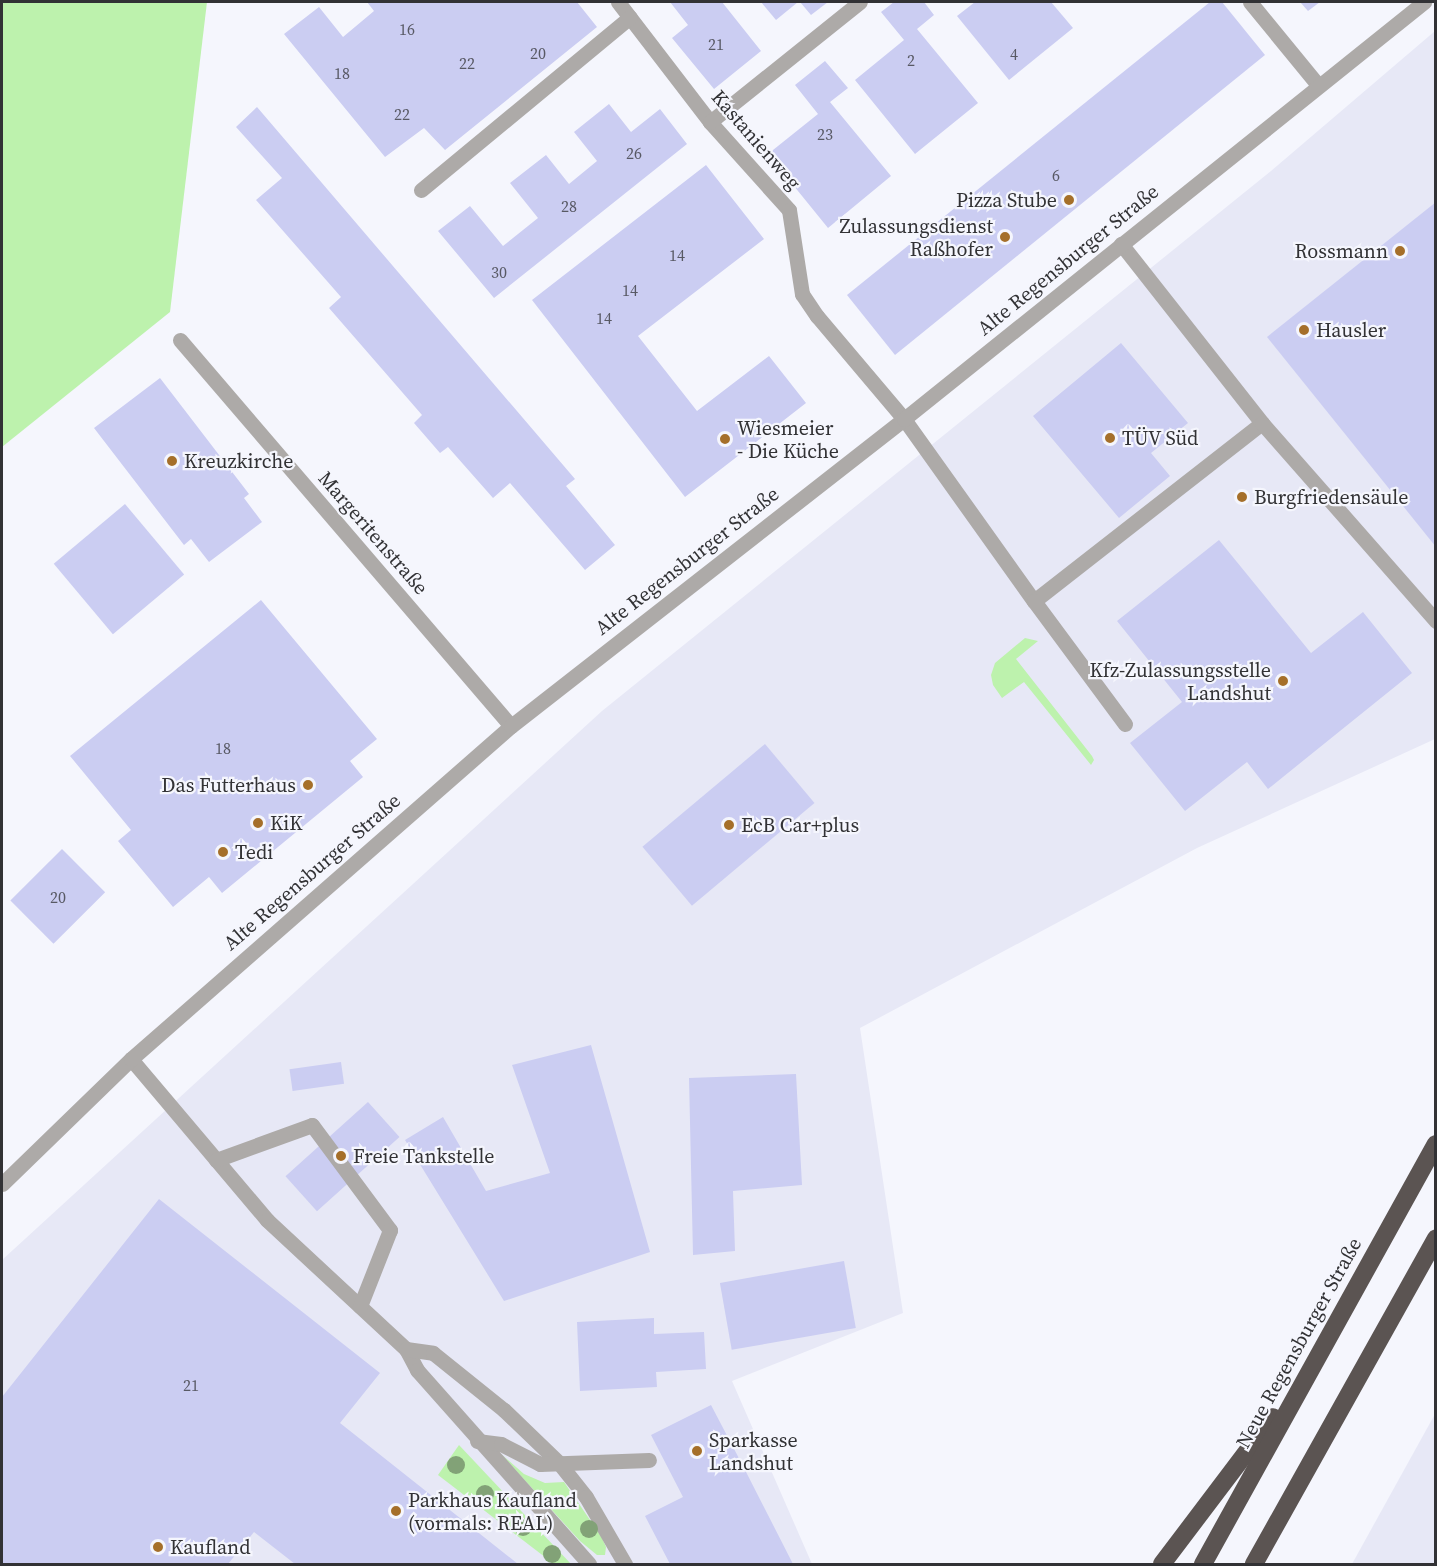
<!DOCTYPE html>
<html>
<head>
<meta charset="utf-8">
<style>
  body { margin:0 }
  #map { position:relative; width:1437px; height:1566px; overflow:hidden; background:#f5f6fd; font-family:"Source Serif 4",serif }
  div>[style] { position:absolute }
  .built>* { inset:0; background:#e7e8f6 }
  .green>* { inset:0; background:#bdf2ad }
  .building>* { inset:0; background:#cbcdf2; transform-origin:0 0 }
  .minor>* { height:15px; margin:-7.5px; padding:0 7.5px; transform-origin:7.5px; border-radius:7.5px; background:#adaaa8 }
  .highway>* { height:18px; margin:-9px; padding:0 9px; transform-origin:9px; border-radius:9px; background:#5b5452 }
  .trees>* { width:18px; height:18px; margin:-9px; border-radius:50%; background:#82a277 }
  .dots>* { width:16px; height:16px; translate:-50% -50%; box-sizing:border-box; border:3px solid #f5f6fd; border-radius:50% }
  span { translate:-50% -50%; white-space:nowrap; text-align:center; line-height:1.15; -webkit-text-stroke:4.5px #f5f6fd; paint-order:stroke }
  .number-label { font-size:16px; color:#585964 }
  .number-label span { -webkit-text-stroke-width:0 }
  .street-label { font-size:20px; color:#323235 }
  .poi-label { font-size:20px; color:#323235 }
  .right { translate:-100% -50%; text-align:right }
  .left { translate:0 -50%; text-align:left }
  .frame { position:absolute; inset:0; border:3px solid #323235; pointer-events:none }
</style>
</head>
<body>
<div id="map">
  <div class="built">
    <i style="clip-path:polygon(1435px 31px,1435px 739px,1197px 848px,860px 1028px,903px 1313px,732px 1381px,812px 1564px,2px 1564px,2px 1260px,602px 711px,1271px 171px)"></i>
    <i style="clip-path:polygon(1435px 1414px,1435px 1564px,1352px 1564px)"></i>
  </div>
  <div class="green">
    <i style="clip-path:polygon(2px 2px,207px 2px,170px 312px,2px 447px)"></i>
    <i style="clip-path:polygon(1025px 638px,1038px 641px,1016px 659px,1092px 756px,1094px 760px,1091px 765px,1024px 682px,1002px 698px,993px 685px,991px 675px,995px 663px)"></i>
    <i style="clip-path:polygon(459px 1445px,571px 1564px,554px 1564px,438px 1475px)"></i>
    <i style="clip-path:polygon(500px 1453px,524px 1474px,545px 1483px,564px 1482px,601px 1536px,606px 1547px,605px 1555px,597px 1555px,580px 1541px)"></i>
  </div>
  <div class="building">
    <i style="clip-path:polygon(367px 2px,577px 2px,597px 27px,445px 150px,424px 128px,385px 157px,284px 34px,319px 7px,343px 37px,374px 11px)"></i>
    <i style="clip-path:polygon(670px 2px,722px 2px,761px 51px,714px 89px,672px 38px,688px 25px)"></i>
    <i style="clip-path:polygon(761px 2px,798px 2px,776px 20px)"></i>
    <i style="clip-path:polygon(800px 2px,828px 2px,811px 15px)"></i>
    <i style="clip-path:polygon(894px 2px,924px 2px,934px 15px,917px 29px,978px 103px,915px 154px,855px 80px,904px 40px,881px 12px)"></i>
    <i style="clip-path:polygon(975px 2px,1051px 2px,1073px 28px,1009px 80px,957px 16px)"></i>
    <i style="clip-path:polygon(1210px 2px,1222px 2px,1265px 55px,895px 355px,847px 295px)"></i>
    <i style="clip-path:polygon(1300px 2px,1320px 2px,1308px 11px)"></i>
    <i style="clip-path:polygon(825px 61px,848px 88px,830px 102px,891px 176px,828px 228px,768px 154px,818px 114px,795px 85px)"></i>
    <i style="clip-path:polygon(609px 104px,631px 132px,660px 109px,687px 144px,494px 298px,438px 231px,470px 206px,503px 246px,538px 218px,510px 183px,546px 155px,569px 184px,597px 161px,574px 132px)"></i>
    <i style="clip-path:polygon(257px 107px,575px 479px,566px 486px,615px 545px,585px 570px,510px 483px,493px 498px,448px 447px,440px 453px,414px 423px,422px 415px,329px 308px,341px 297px,256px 200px,282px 178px,236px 127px)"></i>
    <i style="clip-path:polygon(706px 165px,764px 239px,638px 336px,697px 411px,769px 356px,806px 403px,685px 497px,532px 300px)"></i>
    <i style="clip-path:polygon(1436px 202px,1436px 547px,1267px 337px)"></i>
    <i style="clip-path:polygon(1121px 343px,1188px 423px,1151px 453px,1170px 476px,1119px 518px,1033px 416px)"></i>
    <i style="clip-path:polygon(160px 378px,249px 494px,244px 498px,262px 522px,209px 562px,191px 539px,184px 545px,94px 428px)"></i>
    <i style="left:125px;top:504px;width:92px;height:93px;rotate:50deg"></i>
    <i style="clip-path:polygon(1219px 540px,1311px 653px,1363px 612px,1412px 673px,1268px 789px,1247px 762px,1185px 811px,1130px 743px,1182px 702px,1117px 621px)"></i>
    <i style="clip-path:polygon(261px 600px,377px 739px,350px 761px,363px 777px,222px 893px,209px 877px,173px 907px,118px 841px,131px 830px,70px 756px)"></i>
    <i style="left:765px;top:744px;width:77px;height:160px;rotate:50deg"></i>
    <i style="left:62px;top:849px;width:61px;height:73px;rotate:45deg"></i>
    <i style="clip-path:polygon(591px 1045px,650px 1252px,504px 1301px,405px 1140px,443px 1117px,486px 1191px,550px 1173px,512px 1065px)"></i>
    <i style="left:341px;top:1062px;width:22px;height:52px;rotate:82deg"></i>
    <i style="clip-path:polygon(796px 1074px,802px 1185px,733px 1191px,735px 1251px,693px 1255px,689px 1078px)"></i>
    <i style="left:368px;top:1102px;width:47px;height:111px;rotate:48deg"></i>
    <i style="clip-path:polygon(159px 1199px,380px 1373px,340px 1423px,518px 1564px,295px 1564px,254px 1532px,228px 1564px,2px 1564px,2px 1397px)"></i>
    <i style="left:844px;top:1261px;width:68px;height:126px;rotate:80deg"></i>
    <i style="clip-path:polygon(654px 1318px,654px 1334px,704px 1332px,706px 1369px,656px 1372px,657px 1387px,580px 1391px,577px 1322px)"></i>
    <i style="clip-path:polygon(711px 1405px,743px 1466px,793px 1564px,670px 1564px,645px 1516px,683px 1497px,651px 1435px)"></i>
  </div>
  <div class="minor">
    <i style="left:618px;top:2px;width:151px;rotate:52.5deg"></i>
    <i style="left:710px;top:122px;width:118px;rotate:48.1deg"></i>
    <i style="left:789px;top:210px;width:85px;rotate:81.2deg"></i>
    <i style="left:802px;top:294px;width:27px;rotate:56deg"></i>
    <i style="left:817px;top:316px;width:135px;rotate:49.8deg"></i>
    <i style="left:904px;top:419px;width:224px;rotate:54.5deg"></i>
    <i style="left:1034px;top:601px;width:289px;rotate:-38deg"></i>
    <i style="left:1262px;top:423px;width:228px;rotate:-128.2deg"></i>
    <i style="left:1250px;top:2px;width:107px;rotate:50.7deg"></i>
    <i style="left:710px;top:122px;width:192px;rotate:-38.7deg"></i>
    <i style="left:421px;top:190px;width:271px;rotate:-39.6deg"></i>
    <i style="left:180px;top:340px;width:508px;rotate:49.39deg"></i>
    <i style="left:1262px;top:423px;width:264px;rotate:48.7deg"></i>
    <i style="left:1034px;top:601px;width:153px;rotate:53.5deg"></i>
    <i style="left:131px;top:1059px;width:211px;rotate:49.8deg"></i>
    <i style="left:267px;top:1220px;width:190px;rotate:42.9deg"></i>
    <i style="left:406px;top:1349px;width:24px;rotate:62deg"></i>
    <i style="left:417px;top:1370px;width:259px;rotate:48.4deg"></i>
    <i style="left:216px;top:1160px;width:102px;rotate:-20deg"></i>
    <i style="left:312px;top:1125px;width:131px;rotate:53.4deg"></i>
    <i style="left:390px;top:1230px;width:82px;rotate:111.5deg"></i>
    <i style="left:2px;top:1184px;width:180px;rotate:-44.1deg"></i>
    <i style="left:131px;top:1059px;width:505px;rotate:-41.23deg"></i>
    <i style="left:511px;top:726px;width:499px;rotate:-38deg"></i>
    <i style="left:904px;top:419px;width:667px;rotate:-38.73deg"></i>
    <i style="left:406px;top:1349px;width:27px;rotate:8deg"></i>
    <i style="left:433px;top:1353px;width:91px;rotate:38.8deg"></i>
    <i style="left:504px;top:1410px;width:76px;rotate:43.9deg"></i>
    <i style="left:559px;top:1463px;width:43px;rotate:51.5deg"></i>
    <i style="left:586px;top:1497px;width:78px;rotate:59.8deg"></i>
    <i style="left:477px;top:1441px;width:24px;rotate:7deg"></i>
    <i style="left:501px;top:1444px;width:44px;rotate:27.1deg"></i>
    <i style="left:540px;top:1464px;width:109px;rotate:-2.1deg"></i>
  </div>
  <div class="highway">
    <i style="left:1162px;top:1564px;width:184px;rotate:-52.9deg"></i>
    <i style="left:1203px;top:1564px;width:480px;rotate:-61deg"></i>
    <i style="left:1254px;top:1564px;width:373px;rotate:-60.8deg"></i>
  </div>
  <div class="trees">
    <i style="left:456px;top:1465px"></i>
    <i style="left:485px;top:1494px"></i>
    <i style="left:523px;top:1527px"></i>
    <i style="left:589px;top:1529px"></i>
    <i style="left:552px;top:1554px"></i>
  </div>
  <div class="dots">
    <i style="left:1069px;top:200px;background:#a56f2a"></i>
    <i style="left:1005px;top:237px;background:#a56f2a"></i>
    <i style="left:1400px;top:251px;background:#a56f2a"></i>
    <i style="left:1304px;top:330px;background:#a56f2a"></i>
    <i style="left:1110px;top:438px;background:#a56f2a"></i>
    <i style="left:725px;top:439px;background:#a56f2a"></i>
    <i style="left:172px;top:461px;background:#a56f2a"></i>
    <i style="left:1242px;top:497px;background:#a56f2a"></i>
    <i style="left:1283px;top:681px;background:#a56f2a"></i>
    <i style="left:308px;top:785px;background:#a56f2a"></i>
    <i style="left:258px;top:823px;background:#a56f2a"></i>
    <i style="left:729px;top:825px;background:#a56f2a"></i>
    <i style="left:223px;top:852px;background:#a56f2a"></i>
    <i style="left:341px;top:1156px;background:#a56f2a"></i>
    <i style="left:697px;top:1451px;background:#a56f2a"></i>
    <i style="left:396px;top:1511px;background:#a56f2a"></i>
    <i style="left:158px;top:1547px;background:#a56f2a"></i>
  </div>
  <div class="number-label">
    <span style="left:407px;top:29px">16</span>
    <span style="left:716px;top:44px">21</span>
    <span style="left:538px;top:53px">20</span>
    <span style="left:1014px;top:54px">4</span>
    <span style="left:911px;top:60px">2</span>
    <span style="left:467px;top:63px">22</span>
    <span style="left:342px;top:73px">18</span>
    <span style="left:402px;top:114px">22</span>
    <span style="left:825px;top:134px">23</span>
    <span style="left:634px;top:153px">26</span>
    <span style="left:1056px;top:175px">6</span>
    <span style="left:569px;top:206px">28</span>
    <span style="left:677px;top:255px">14</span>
    <span style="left:499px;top:272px">30</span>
    <span style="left:630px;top:290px">14</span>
    <span style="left:604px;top:318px">14</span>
    <span style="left:223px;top:748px">18</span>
    <span style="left:58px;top:897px">20</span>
    <span style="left:191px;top:1385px">21</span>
  </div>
  <div class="street-label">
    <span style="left:756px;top:140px;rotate:49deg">Kastanienweg</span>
    <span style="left:1068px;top:260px;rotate:-39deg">Alte Regensburger Straße</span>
    <span style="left:373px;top:533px;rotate:49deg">Margeritenstraße</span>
    <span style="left:687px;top:561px;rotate:-38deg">Alte Regensburger Straße</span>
    <span style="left:312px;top:872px;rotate:-41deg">Alte Regensburger Straße</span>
    <span style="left:1299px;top:1343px;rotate:-61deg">Neue Regensburger Straße</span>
  </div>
  <div class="poi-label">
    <span class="right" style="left:1057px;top:200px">Pizza Stube</span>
    <span class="right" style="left:993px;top:238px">Zulassungsdienst<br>Raßhofer</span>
    <span class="right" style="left:1388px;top:251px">Rossmann</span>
    <span class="left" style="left:1316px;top:330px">Hausler</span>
    <span class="left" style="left:737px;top:440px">Wiesmeier<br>- Die Küche</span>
    <span class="left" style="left:1122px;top:438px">TÜV Süd</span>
    <span class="left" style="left:184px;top:461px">Kreuzkirche</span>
    <span class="left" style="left:1254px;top:497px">Burgfriedensäule</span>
    <span class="right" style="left:1271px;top:682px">Kfz-Zulassungsstelle<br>Landshut</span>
    <span class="right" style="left:296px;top:785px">Das Futterhaus</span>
    <span class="left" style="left:270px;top:823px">KiK</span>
    <span class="left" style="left:741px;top:825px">EcB Car+plus</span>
    <span class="left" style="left:235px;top:852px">Tedi</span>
    <span class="left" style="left:353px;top:1156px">Freie Tankstelle</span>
    <span class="left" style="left:709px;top:1452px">Sparkasse<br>Landshut</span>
    <span class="left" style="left:408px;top:1512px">Parkhaus Kaufland<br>(vormals: REAL)</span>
    <span class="left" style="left:170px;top:1547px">Kaufland</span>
  </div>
  <div class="frame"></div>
</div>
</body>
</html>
